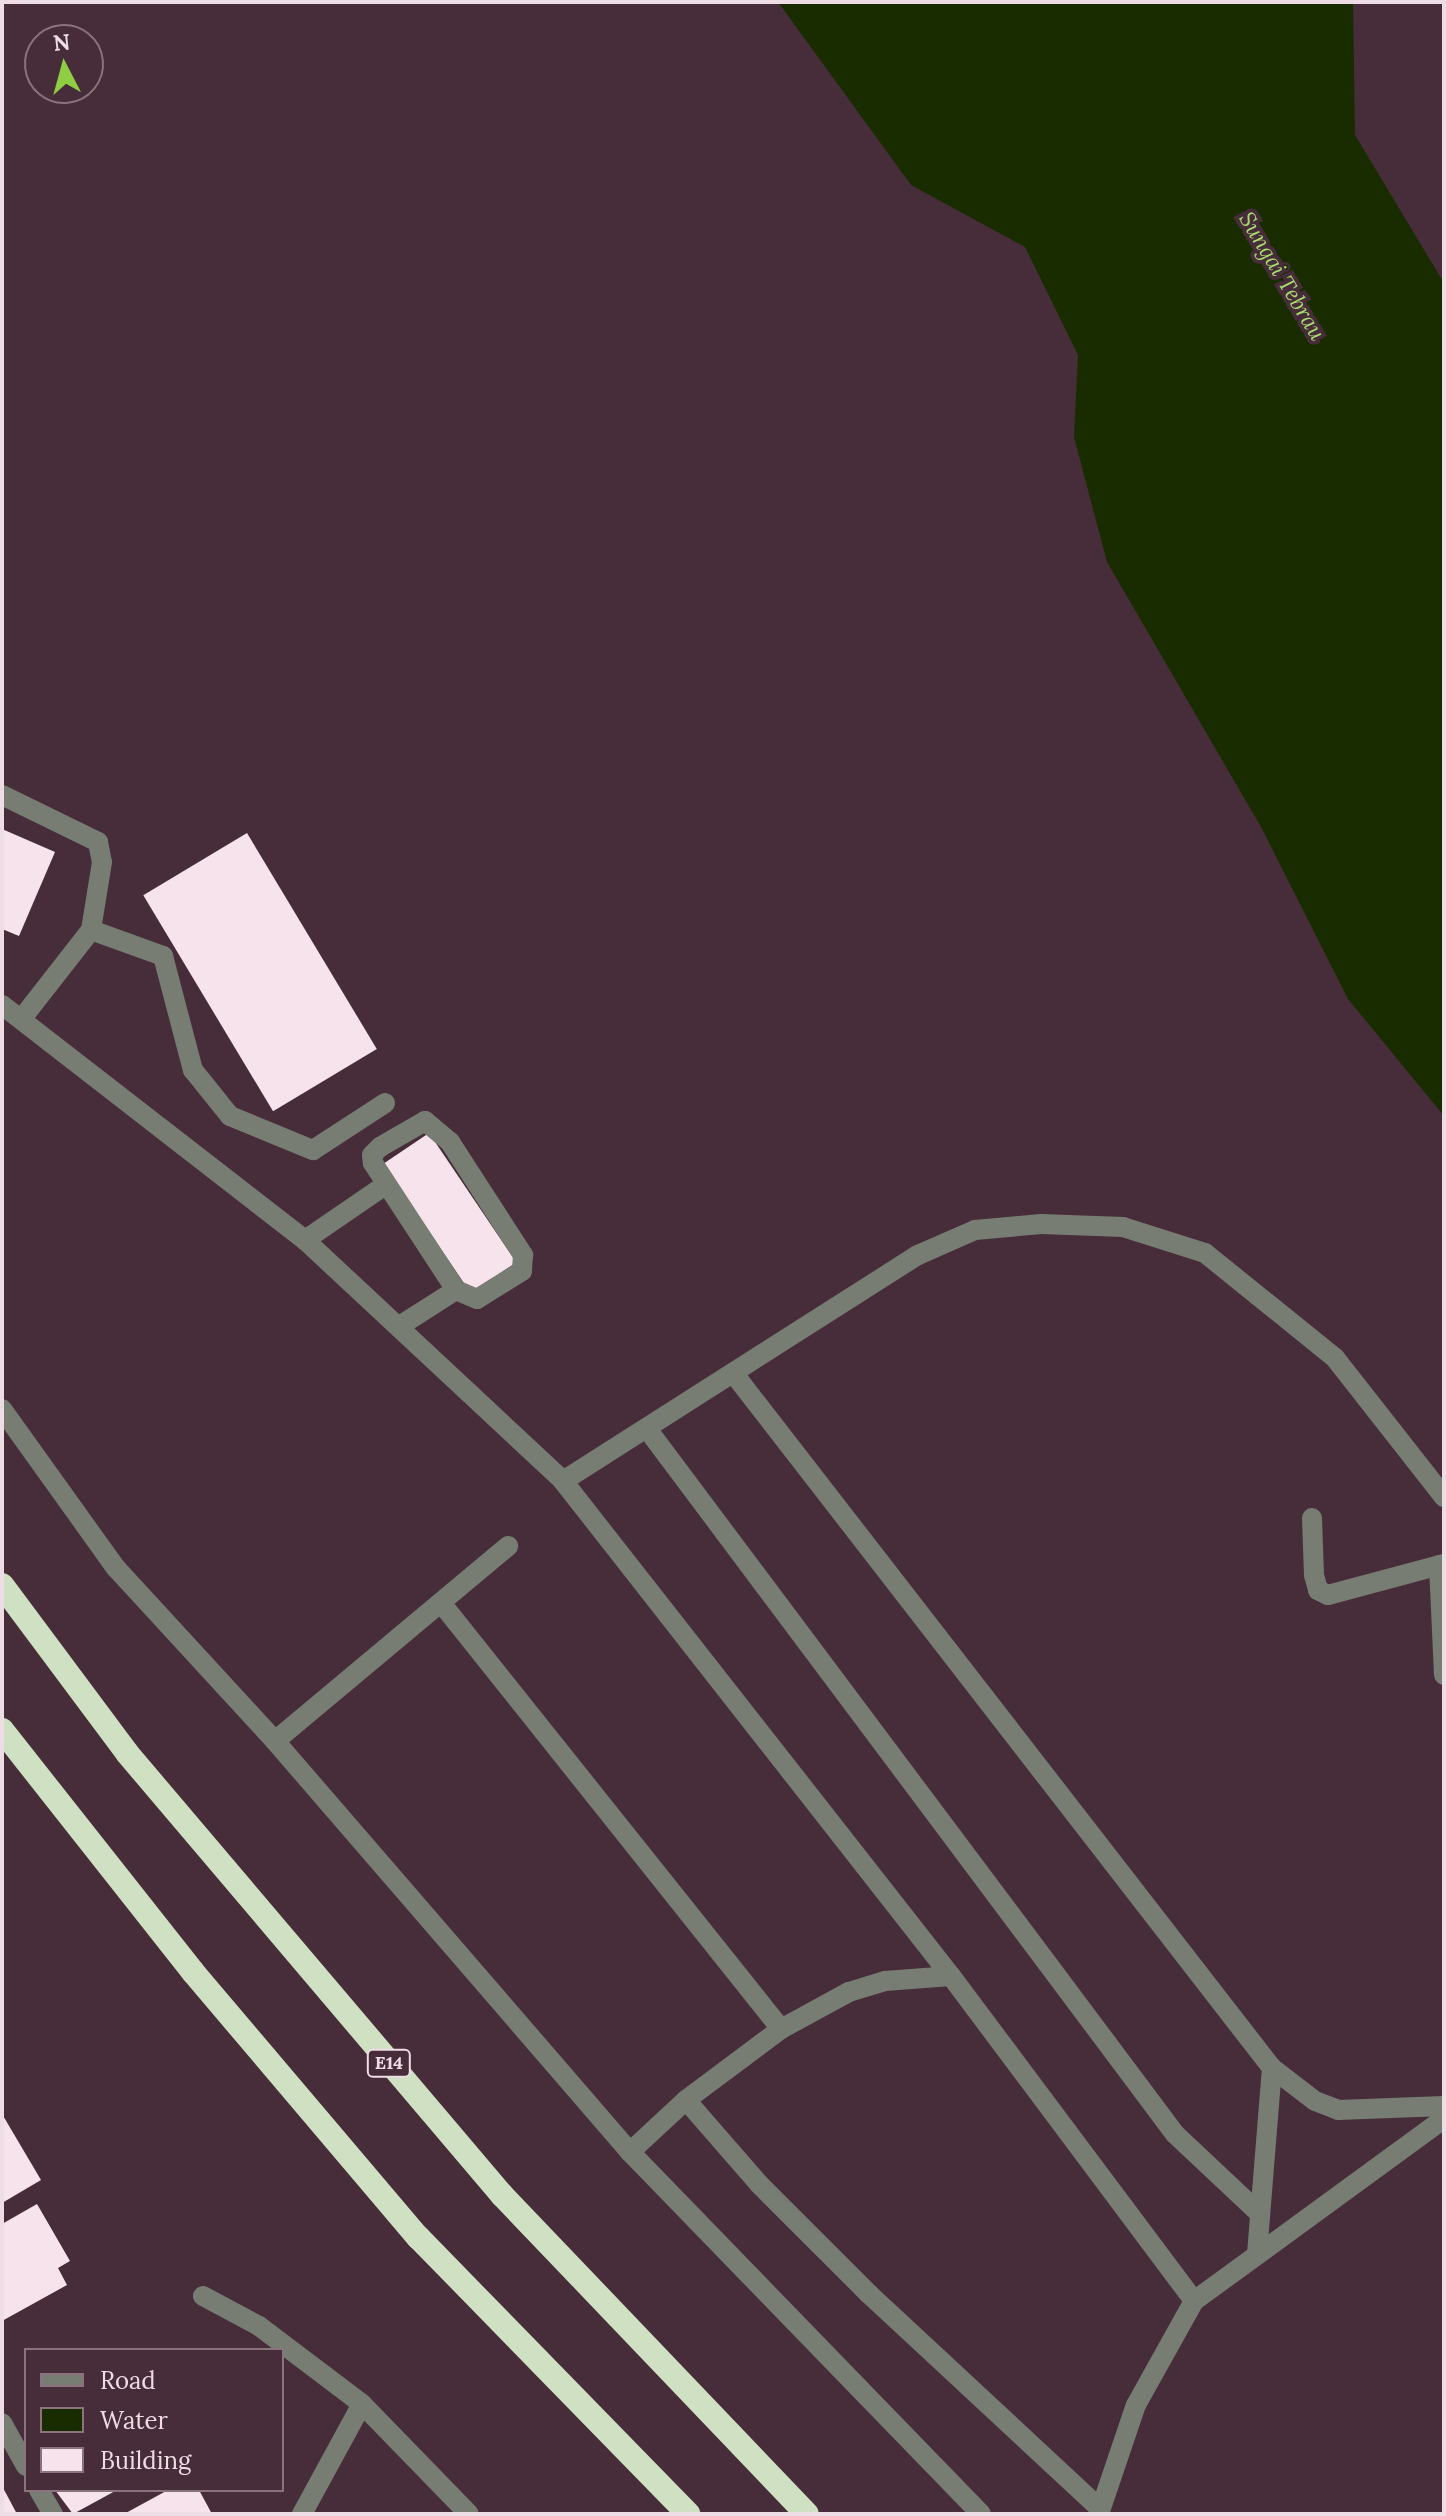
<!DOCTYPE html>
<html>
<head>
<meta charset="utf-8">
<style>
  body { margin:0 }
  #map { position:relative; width:1446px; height:2516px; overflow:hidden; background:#472d39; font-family:Lora,serif }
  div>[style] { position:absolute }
  .water>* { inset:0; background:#192c00 }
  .building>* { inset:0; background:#f6e3eb; transform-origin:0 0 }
  .minor>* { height:20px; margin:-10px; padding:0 10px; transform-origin:10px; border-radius:10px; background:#777d72 }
  .highway>* { height:24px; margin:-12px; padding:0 12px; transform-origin:12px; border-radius:12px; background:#d0e0c3 }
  span { translate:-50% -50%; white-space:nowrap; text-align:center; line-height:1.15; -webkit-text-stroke:8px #472d39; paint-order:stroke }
  .shield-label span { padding:2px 6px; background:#472d39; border:2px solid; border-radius:6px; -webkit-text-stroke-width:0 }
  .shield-label { font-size:18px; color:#eedde4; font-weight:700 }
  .water-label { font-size:22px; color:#a7dc6f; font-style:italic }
  .frame { position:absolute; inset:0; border:4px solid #eedde4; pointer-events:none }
  .legend { position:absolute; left:24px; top:2348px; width:260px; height:144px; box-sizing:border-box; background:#472d39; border:2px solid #8a737d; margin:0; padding:10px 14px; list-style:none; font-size:24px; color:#eedde4 }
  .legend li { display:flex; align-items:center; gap:16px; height:40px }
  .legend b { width:40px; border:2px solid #8a737d }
  .north { position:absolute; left:24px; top:24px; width:80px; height:80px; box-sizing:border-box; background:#472d39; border:2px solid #8a737d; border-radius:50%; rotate:354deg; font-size:22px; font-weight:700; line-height:32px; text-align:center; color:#eedde4 }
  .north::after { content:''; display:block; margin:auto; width:28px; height:36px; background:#8fcd42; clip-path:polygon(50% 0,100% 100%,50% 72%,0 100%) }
</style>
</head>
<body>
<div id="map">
  <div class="water">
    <i style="clip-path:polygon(778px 2px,1353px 2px,1355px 135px,1444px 283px,1444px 1116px,1348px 999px,1261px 827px,1107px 562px,1074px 437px,1078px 355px,1025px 247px,911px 185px)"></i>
  </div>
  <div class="building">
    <i style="clip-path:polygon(2px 829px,55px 852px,19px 936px,2px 929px)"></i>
    <i style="left:247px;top:833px;width:252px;height:121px;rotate:59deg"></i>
    <i style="left:429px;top:1133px;width:156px;height:55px;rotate:56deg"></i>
    <i style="clip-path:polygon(2px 2114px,41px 2180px,2px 2203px)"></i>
    <i style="clip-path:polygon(37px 2204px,70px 2261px,58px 2268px,67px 2285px,2px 2321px,2px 2224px)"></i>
    <i style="clip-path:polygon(2px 2486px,17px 2514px,2px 2514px)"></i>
    <i style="clip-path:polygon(55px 2490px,117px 2490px,73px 2514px)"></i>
    <i style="clip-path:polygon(168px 2490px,199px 2490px,212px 2514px,124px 2514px)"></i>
  </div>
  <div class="minor">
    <i style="left:2px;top:795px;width:107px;rotate:26.1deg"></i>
    <i style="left:98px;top:842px;width:20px;rotate:79deg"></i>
    <i style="left:102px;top:862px;width:69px;rotate:99.2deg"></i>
    <i style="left:91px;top:930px;width:110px;rotate:128deg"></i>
    <i style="left:91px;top:930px;width:77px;rotate:19.9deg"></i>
    <i style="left:163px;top:956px;width:118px;rotate:75.3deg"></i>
    <i style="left:193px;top:1070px;width:59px;rotate:51.2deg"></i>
    <i style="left:230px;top:1116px;width:90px;rotate:22.3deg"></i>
    <i style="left:313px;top:1150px;width:86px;rotate:-33.1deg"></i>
    <i style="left:2px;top:1005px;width:383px;rotate:37.8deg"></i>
    <i style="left:305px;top:1240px;width:353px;rotate:43deg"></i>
    <i style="left:563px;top:1481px;width:629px;rotate:51.91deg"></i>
    <i style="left:951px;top:1976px;width:406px;rotate:53.2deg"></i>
    <i style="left:425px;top:1121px;width:33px;rotate:40deg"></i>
    <i style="left:450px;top:1142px;width:135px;rotate:57.1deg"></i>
    <i style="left:523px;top:1255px;width:16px;rotate:94deg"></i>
    <i style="left:522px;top:1271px;width:53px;rotate:148.1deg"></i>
    <i style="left:477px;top:1299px;width:23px;rotate:-157deg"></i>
    <i style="left:456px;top:1290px;width:152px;rotate:-123.2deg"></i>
    <i style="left:373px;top:1163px;width:8px;rotate:-97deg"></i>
    <i style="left:372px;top:1155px;width:11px;rotate:-45deg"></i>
    <i style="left:380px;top:1147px;width:52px;rotate:-30deg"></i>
    <i style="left:305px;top:1240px;width:96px;rotate:-34.4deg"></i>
    <i style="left:401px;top:1325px;width:65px;rotate:-32.5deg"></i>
    <i style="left:734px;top:1374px;width:878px;rotate:52.22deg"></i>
    <i style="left:1272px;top:2068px;width:54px;rotate:37.5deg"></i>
    <i style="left:1315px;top:2101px;width:25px;rotate:21deg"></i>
    <i style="left:1338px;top:2110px;width:106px;rotate:-2.2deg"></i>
    <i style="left:2px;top:1409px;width:196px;rotate:54.4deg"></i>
    <i style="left:116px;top:1568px;width:235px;rotate:47.4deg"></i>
    <i style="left:275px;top:1741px;width:543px;rotate:49.18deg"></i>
    <i style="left:630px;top:2152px;width:504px;rotate:45.88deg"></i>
    <i style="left:648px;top:1430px;width:879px;rotate:53.18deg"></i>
    <i style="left:1175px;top:2134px;width:112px;rotate:43.2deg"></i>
    <i style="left:563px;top:1481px;width:421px;rotate:-32.5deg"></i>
    <i style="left:918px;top:1255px;width:62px;rotate:-23.7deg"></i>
    <i style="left:975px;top:1230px;width:66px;rotate:-5.2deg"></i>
    <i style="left:1041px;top:1224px;width:82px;rotate:2.1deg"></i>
    <i style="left:1123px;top:1227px;width:86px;rotate:17.6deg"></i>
    <i style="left:1205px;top:1253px;width:167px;rotate:38.9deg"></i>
    <i style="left:1335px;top:1358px;width:177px;rotate:51.9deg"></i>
    <i style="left:1312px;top:1518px;width:57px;rotate:88deg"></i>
    <i style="left:1314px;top:1575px;width:16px;rotate:75deg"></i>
    <i style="left:1318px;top:1590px;width:11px;rotate:27deg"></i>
    <i style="left:1328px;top:1595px;width:120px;rotate:-15deg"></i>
    <i style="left:1439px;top:1565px;width:110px;rotate:87.4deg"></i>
    <i style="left:442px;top:1604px;width:544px;rotate:51.42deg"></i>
    <i style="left:275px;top:1741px;width:304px;rotate:-39.9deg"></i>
    <i style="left:686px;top:2100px;width:111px;rotate:49deg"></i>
    <i style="left:759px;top:2184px;width:156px;rotate:45deg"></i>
    <i style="left:869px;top:2294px;width:314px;rotate:42.9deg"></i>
    <i style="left:630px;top:2152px;width:76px;rotate:-42.9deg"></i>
    <i style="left:686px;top:2100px;width:119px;rotate:-36.8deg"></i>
    <i style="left:781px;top:2029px;width:77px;rotate:-28.6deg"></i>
    <i style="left:849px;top:1992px;width:38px;rotate:-17deg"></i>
    <i style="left:885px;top:1981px;width:66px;rotate:-4.3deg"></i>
    <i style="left:1257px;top:2254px;width:187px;rotate:-85.4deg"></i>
    <i style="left:203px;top:2296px;width:64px;rotate:28.2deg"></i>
    <i style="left:259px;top:2326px;width:129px;rotate:37.1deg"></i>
    <i style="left:362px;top:2404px;width:153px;rotate:45.8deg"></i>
    <i style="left:2px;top:2423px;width:49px;rotate:60.8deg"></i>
    <i style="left:39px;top:2490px;width:28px;rotate:60deg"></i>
    <i style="left:302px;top:2514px;width:125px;rotate:-61.4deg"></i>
    <i style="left:1099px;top:2514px;width:115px;rotate:-71.3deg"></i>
    <i style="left:1136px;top:2405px;width:119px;rotate:-60.9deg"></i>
    <i style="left:1194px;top:2301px;width:309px;rotate:-36.1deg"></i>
  </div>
  <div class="highway">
    <i style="left:2px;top:1585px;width:209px;rotate:53.3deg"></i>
    <i style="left:127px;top:1753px;width:580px;rotate:49.69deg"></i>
    <i style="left:502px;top:2195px;width:441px;rotate:46.3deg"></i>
    <i style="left:2px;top:1730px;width:308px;rotate:51.7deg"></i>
    <i style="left:193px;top:1972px;width:348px;rotate:49.7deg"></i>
    <i style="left:418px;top:2237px;width:387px;rotate:45.7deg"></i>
  </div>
  <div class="shield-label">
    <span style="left:389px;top:2063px">E14</span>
  </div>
  <div class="water-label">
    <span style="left:1282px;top:276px;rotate:59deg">Sungai Tebrau</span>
  </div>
  <div class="frame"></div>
  <ul class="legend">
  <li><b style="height:10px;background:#777d72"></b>Road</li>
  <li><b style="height:22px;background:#192c00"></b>Water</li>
  <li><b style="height:22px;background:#f6e3eb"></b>Building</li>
  </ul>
  <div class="north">N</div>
</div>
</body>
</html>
